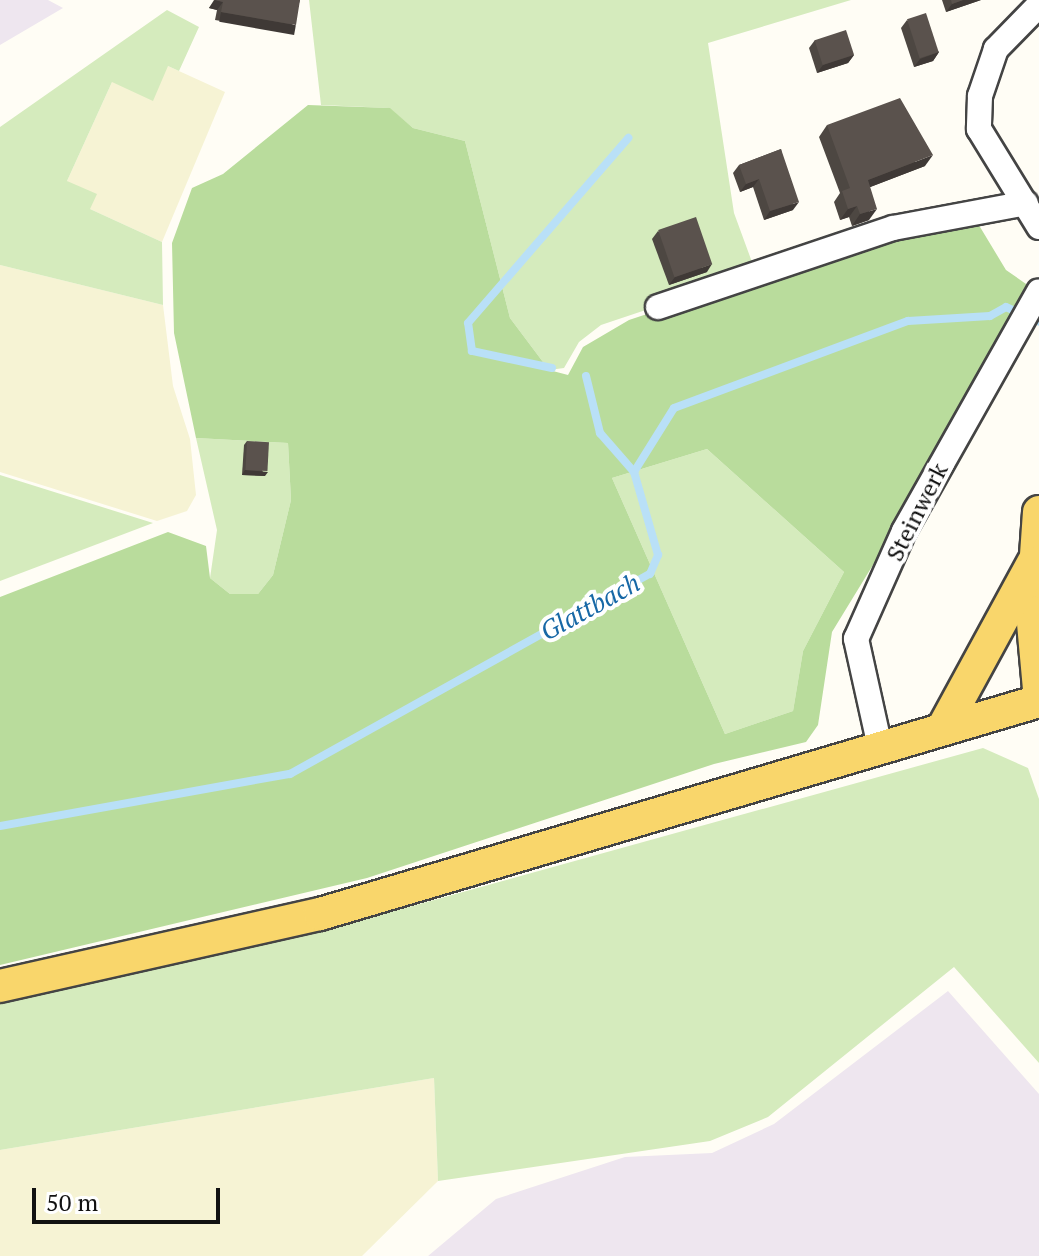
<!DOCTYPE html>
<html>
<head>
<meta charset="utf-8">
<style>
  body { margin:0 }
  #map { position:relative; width:1039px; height:1256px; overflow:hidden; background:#fffdf5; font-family:"PT Serif",serif }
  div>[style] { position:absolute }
  .industrial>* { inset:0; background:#eee6ef }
  .farmland>* { inset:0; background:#f6f3d4 }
  .green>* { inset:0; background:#d5ebbd }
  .forest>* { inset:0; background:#b9dc9c }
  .stream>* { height:8px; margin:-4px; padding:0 4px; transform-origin:4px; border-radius:4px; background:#b9e0f7 }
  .roads { filter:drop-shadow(2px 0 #444) drop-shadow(-2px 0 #444) drop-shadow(0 2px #444) drop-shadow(0 -2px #444) }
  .minor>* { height:24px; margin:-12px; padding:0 12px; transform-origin:12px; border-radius:12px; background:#fff }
  .major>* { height:32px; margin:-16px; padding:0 16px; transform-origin:16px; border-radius:16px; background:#f9d66b }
  .wall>* { inset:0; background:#4d4742 }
  .shaded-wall>* { inset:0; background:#3f3936; transform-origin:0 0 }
  .building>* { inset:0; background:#5a524d; transform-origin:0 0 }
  span { translate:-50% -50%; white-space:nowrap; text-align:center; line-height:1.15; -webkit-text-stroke:8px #fff; paint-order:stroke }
  .street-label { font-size:24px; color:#111 }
  .water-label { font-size:26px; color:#1768a6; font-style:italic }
  .scale { position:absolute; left:32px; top:1188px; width:188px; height:36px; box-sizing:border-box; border:4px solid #111; border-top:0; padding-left:10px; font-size:24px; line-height:28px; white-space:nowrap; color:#111; -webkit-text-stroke:6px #fff; paint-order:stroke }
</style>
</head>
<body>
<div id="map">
  <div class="industrial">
    <i style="clip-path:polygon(0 0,48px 0,63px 8px,0 45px)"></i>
    <i style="clip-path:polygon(948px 991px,1039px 1094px,1039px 1256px,428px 1256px,496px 1199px,625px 1157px,712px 1153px,774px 1124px)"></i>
  </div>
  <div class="farmland">
    <i style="clip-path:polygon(168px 66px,225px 92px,162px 242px,90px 209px,67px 181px,112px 82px)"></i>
    <i style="clip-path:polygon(0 265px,163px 305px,173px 386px,190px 439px,196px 495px,187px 511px,157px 521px,0 472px)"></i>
    <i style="clip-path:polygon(434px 1078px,438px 1181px,362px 1256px,0 1256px,0 1150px)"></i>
  </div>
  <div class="green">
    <i style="clip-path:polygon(309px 0,851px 0,708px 43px,734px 213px,756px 273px,601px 325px,579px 342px,564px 368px,549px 370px,510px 318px,465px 141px,413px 128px,389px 108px,321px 105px)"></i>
    <i style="clip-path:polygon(167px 10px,199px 27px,179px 71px,168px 66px,153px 101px,112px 82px,67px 181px,97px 194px,90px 209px,162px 242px,163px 305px,0 265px,0 127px)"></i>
    <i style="clip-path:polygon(196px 438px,288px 443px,291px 500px,273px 575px,258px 594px,230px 594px,210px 578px,217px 530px)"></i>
    <i style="clip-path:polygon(707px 449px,844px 572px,803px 651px,793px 711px,725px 734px,612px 478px)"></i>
    <i style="clip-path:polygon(0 475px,153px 523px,0 581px)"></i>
    <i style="clip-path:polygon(983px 748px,1028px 768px,1039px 799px,1039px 1063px,954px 967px,768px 1117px,710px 1141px,438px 1181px,434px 1078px,0 1150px,0 998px,376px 916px)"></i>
  </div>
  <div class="forest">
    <i style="clip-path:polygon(evenodd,308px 105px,390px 108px,413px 128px,465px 141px,510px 318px,549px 370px,568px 375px,583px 347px,629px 320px,821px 256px,974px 217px,1006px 270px,1039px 293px,832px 632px,818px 725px,806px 742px,714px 764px,367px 878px,0 965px,0 597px,168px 532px,206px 546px,210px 578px,230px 594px,258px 594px,273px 575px,291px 500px,288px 443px,196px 438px,174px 333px,172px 243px,192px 188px,223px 174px,308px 105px,707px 449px,844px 572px,803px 651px,793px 711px,725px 734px,612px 478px,707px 449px)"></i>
  </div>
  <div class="stream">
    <i style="left:552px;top:368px;width:82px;rotate:-168deg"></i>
    <i style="left:472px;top:351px;width:28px;rotate:-98deg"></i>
    <i style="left:468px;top:323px;width:245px;rotate:-49.1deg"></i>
    <i style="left:586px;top:376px;width:59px;rotate:76.2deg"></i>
    <i style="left:600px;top:433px;width:52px;rotate:48.9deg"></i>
    <i style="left:0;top:826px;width:295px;rotate:-10.2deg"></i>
    <i style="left:290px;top:774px;width:412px;rotate:-29.1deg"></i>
    <i style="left:650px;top:574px;width:21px;rotate:-67deg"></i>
    <i style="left:658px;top:555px;width:86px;rotate:-106.1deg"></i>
    <i style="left:634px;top:472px;width:75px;rotate:-58deg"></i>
    <i style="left:674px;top:408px;width:250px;rotate:-20.4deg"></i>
    <i style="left:908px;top:321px;width:82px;rotate:-3.5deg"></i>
    <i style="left:990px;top:316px;width:18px;rotate:-29deg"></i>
    <i style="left:1006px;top:307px;width:36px;rotate:24deg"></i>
  </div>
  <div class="roads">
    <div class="minor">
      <i style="left:1039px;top:5px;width:62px;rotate:134.3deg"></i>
      <i style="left:996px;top:49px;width:50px;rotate:108.8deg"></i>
      <i style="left:980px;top:96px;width:33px;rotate:92deg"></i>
      <i style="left:979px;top:129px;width:115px;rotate:58.5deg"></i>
      <i style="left:658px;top:307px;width:248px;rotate:-18.6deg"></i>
      <i style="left:893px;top:228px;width:135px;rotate:-10.6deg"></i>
      <i style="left:880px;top:747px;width:111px;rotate:-102.5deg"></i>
      <i style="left:856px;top:639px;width:118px;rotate:-66deg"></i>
      <i style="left:904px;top:531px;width:275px;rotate:-60.6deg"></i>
    </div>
    <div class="major">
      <i style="left:1039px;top:512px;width:100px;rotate:94deg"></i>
      <i style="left:1032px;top:612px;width:77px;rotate:84.8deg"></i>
      <i style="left:943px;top:728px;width:188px;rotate:-61.4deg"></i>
      <i style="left:0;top:986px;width:328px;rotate:-12.7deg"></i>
      <i style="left:320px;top:914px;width:750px;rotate:-16.5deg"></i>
    </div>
  </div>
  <div class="wall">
    <i style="clip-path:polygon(214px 0,300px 0,290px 33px,215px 20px,217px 10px,209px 8px)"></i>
    <i style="clip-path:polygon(942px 0,981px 0,946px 12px)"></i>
    <i style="clip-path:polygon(907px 20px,939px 52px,933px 61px,914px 67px,901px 28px)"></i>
    <i style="clip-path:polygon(815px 40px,854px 55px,848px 63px,817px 73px,809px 48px)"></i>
    <i style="clip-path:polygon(827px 125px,925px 166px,870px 187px,869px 220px,852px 226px,849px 217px,840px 220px,834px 202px,840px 193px,819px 137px)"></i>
    <i style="clip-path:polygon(781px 149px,793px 210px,764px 220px,753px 187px,740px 192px,733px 173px,739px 165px)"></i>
    <i style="clip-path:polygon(658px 231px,707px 272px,669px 285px,652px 239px)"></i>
    <i style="clip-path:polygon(247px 441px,265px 476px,242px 475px,244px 445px)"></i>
  </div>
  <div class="shaded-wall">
    <i style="clip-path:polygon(215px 0,223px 2px,217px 10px,209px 8px)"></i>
    <i style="clip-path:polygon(963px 0,981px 0,946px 12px,952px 4px)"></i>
    <i style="left:221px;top:12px;width:76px;height:10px;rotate:10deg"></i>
    <i style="clip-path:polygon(939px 52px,933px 61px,914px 67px,920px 59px)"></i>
    <i style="clip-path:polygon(854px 55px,848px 63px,817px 73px,823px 65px)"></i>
    <i style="clip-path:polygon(933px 155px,925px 166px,860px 191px,868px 180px)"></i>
    <i style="clip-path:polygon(759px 179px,753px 187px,740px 192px,746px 184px)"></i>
    <i style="clip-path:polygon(799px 202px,793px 210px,764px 220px,770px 211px)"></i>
    <i style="clip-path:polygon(857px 206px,849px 217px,840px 220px,848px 209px)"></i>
    <i style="clip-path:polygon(877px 209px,869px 220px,852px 226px,860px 214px)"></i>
    <i style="clip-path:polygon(712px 264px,707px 272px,669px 285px,675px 277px)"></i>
    <i style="clip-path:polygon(245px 470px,268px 472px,265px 476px,242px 475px)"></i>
  </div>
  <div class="building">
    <i style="clip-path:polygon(215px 0,300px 0,296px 25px,221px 12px,223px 2px)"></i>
    <i style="clip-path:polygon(951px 0,963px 0,952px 4px)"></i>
    <i style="left:926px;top:13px;width:41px;height:20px;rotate:72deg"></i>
    <i style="left:846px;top:30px;width:26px;height:33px;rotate:72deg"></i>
    <i style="clip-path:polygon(900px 98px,933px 155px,868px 180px,877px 209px,860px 214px,857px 206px,848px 209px,842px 191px,850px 188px,827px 125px)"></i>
    <i style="clip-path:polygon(781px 149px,799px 202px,770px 211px,759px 179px,746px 184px,739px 165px)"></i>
    <i style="left:696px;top:217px;width:50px;height:40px;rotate:71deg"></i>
    <i style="left:247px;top:441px;width:22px;height:29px;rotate:3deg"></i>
  </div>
  <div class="street-label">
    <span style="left:917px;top:512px;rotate:-63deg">Steinwerk</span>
  </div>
  <div class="water-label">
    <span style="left:590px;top:607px;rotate:-29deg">Glattbach</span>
  </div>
  <div class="scale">50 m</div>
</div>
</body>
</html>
